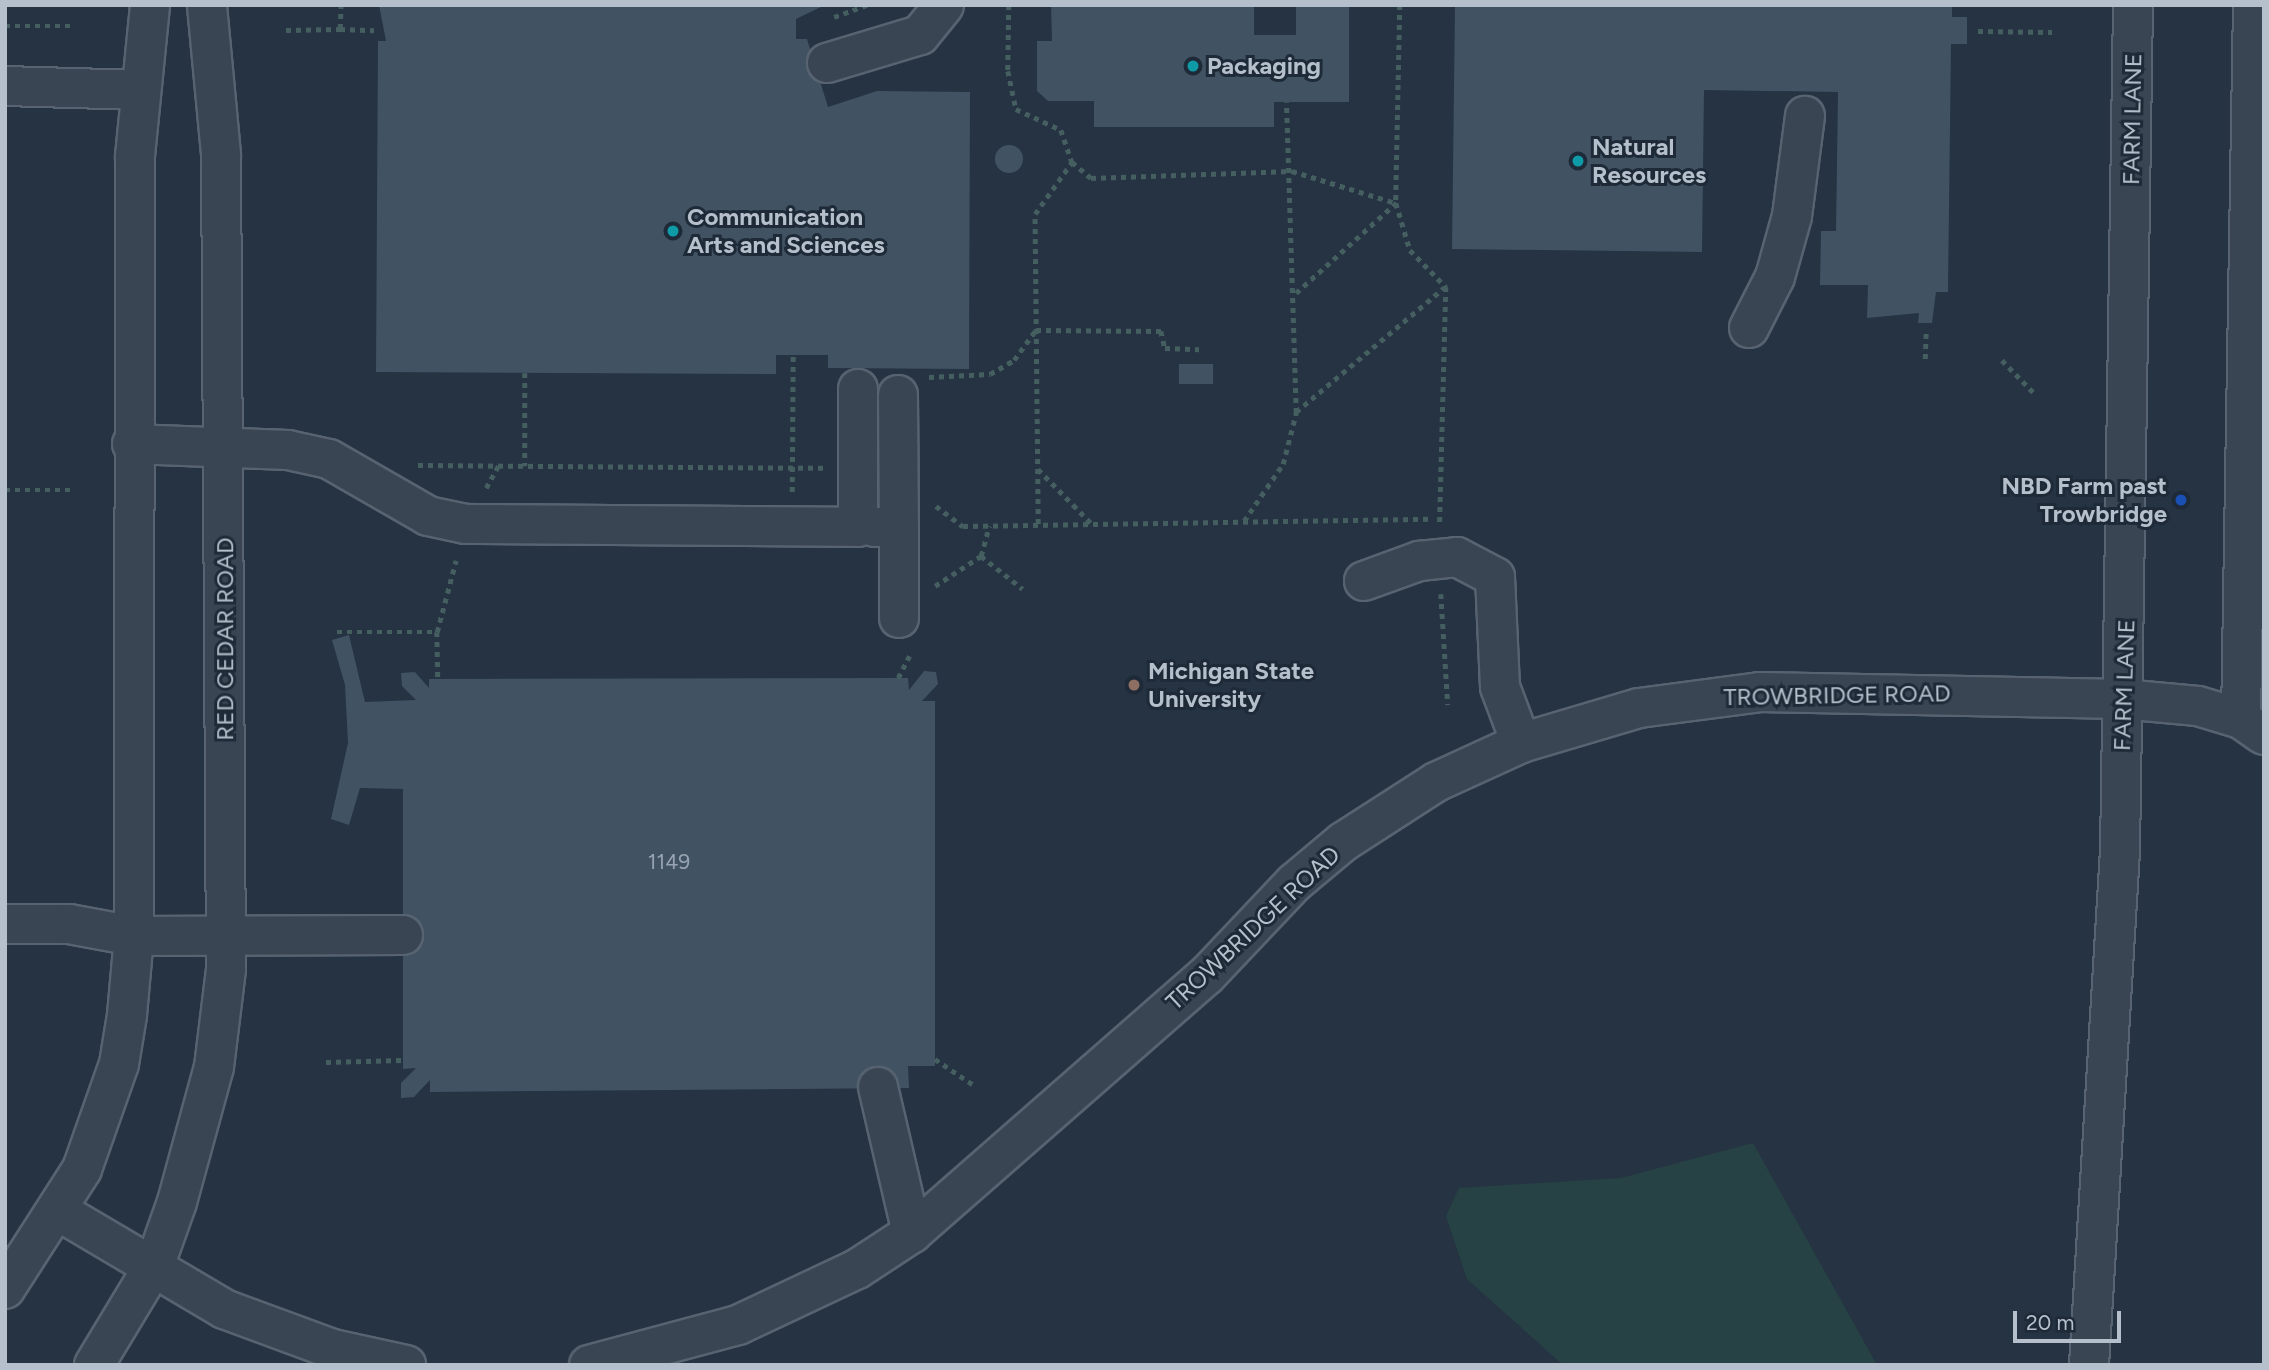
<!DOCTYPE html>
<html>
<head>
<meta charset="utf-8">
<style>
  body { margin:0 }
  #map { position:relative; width:2269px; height:1370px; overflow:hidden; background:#253343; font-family:Figtree,sans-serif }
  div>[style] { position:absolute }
  .green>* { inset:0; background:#274244 }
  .building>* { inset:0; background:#415262; transform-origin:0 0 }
  .round { border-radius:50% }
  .path>* { height:4.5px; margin-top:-2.25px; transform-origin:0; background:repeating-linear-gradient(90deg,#455f60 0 5px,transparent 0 10px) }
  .roads { filter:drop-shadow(2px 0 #576370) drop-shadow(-2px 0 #576370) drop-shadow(0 2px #576370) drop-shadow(0 -2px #576370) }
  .minor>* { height:38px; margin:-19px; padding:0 19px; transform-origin:19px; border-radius:19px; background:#394552 }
  .dots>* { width:19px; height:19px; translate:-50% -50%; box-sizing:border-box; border:4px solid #1e2a38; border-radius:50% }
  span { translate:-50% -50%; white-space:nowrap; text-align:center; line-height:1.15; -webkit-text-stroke:6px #1e2a38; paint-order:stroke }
  .number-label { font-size:21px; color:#99a4b2 }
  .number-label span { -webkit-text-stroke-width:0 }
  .poi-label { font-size:24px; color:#b6c0cc; font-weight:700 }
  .left { translate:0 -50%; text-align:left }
  .right { translate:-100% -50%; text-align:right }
  .street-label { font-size:24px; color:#b6c0cc }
  .frame { position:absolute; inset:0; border:7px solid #b6c0cc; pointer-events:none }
  .scale { position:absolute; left:2013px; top:1311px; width:108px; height:32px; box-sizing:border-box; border:4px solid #b6c0cc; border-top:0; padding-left:9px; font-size:21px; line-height:24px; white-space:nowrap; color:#b6c0cc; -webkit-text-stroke:5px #1e2a38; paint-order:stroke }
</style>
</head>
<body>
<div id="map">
  <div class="green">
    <i style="clip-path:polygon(1753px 1143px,1877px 1365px,1563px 1365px,1467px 1279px,1446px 1216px,1459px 1188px,1621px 1178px)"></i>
  </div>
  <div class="building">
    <i style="clip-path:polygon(379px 5px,825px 5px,796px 19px,796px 39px,807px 39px,828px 107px,877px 91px,970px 92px,969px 369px,828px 368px,828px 355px,776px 355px,776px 374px,376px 372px,378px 41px,386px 41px)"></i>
    <i style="clip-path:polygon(1051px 5px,1254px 5px,1254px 35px,1296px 35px,1296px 5px,1349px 5px,1349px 102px,1274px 102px,1274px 127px,1094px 127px,1094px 101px,1048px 101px,1037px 91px,1037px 41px,1052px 41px)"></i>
    <i style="clip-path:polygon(1455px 5px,1952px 5px,1952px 17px,1967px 17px,1967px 44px,1951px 44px,1948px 292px,1936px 292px,1932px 323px,1918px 323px,1919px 313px,1867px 318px,1868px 285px,1820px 285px,1821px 231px,1836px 231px,1838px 92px,1704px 90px,1702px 252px,1452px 249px)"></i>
    <i class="round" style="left:995px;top:145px;width:28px;height:28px"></i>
    <i style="left:1179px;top:364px;width:34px;height:20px"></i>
    <i style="clip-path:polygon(349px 635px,365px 702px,416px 700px,402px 686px,401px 673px,415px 672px,429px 688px,429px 679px,908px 678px,909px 690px,924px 671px,936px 672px,938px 684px,922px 701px,935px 701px,935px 1066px,908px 1066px,909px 1088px,430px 1092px,430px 1080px,414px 1097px,401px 1098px,401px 1083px,416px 1068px,403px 1069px,403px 789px,360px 788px,349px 825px,331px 819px,348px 743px,345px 685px,332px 640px)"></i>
  </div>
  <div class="path">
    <i style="left:1009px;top:5px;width:66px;rotate:90.9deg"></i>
    <i style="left:1008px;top:71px;width:39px;rotate:78deg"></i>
    <i style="left:1016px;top:109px;width:50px;rotate:25deg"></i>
    <i style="left:1061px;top:130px;width:34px;rotate:71deg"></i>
    <i style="left:1072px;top:162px;width:25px;rotate:40deg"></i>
    <i style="left:1091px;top:178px;width:201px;rotate:-2deg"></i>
    <i style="left:1292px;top:171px;width:109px;rotate:17.1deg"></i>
    <i style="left:1400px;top:5px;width:198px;rotate:91.2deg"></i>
    <i style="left:1396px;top:203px;width:49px;rotate:73.4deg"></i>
    <i style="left:1410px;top:250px;width:52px;rotate:45.8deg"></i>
    <i style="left:1446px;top:287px;width:235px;rotate:91.5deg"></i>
    <i style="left:834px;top:17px;width:35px;rotate:-20deg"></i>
    <i style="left:5px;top:26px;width:65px"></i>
    <i style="left:340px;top:29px;width:34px;rotate:2deg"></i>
    <i style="left:286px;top:30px;width:54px;rotate:-1.1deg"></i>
    <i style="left:340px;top:29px;width:24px;rotate:-88deg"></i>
    <i style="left:1978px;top:31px;width:74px;rotate:0.8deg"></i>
    <i style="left:1296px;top:293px;width:135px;rotate:-42deg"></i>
    <i style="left:1925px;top:359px;width:29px;rotate:-88deg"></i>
    <i style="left:2002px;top:360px;width:45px;rotate:45.9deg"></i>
    <i style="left:525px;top:373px;width:93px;rotate:90deg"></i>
    <i style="left:929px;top:377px;width:61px;rotate:-2.8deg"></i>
    <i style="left:990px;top:374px;width:28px;rotate:-30deg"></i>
    <i style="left:1014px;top:360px;width:37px;rotate:-54deg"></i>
    <i style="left:1036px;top:330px;width:125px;rotate:0.5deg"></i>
    <i style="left:1161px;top:331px;width:17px;rotate:77deg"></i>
    <i style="left:1165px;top:348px;width:34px;rotate:2deg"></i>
    <i style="left:1296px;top:412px;width:194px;rotate:-40deg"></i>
    <i style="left:418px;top:465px;width:405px;rotate:0.4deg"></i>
    <i style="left:1038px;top:469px;width:76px;rotate:45.5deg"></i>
    <i style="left:486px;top:488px;width:26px;rotate:-61deg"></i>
    <i style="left:5px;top:490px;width:66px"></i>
    <i style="left:792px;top:492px;width:137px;rotate:-89.6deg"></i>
    <i style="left:936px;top:506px;width:34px;rotate:37deg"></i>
    <i style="left:963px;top:526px;width:469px;rotate:-0.9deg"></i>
    <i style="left:1244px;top:521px;width:69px;rotate:-55.6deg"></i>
    <i style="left:1283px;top:464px;width:53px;rotate:-75.7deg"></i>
    <i style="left:1296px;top:413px;width:311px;rotate:-91.8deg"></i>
    <i style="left:1038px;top:524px;width:310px;rotate:-90.6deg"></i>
    <i style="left:1035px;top:214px;width:64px;rotate:-54.6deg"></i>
    <i style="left:981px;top:556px;width:53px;rotate:38.2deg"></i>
    <i style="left:935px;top:586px;width:55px;rotate:-33.1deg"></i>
    <i style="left:981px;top:556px;width:31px;rotate:-75deg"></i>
    <i style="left:1441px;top:594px;width:111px;rotate:86.4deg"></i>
    <i style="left:337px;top:632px;width:100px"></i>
    <i style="left:437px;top:632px;width:74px;rotate:-75.2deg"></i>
    <i style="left:437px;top:632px;width:47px;rotate:88.8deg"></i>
    <i style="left:898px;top:678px;width:27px;rotate:-63deg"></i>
    <i style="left:935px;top:1059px;width:48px;rotate:34deg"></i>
    <i style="left:326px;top:1062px;width:77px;rotate:-1.5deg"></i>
  </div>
  <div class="roads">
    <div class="minor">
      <i style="left:827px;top:63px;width:97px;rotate:-16.8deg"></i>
      <i style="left:920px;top:35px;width:38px;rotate:-51deg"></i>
      <i style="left:5px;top:86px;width:135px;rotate:1.7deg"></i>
      <i style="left:1749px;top:328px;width:57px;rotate:-63deg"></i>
      <i style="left:1775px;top:277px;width:63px;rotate:-74.4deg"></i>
      <i style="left:1792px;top:216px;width:101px;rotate:-82.6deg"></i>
      <i style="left:898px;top:395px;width:132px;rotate:89.6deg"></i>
      <i style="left:132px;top:444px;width:156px;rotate:2.2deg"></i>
      <i style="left:288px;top:450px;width:42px;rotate:12.4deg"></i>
      <i style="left:329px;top:459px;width:114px;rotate:29.9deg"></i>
      <i style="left:428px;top:516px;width:38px;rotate:12deg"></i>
      <i style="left:465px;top:524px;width:393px;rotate:0.4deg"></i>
      <i style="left:858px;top:527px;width:138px;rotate:-90deg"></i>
      <i style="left:874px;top:527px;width:25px"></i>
      <i style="left:899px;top:527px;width:91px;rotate:90deg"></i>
      <i style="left:1364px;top:581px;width:59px;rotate:-20deg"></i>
      <i style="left:1419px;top:561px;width:38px;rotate:-6deg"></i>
      <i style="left:1457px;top:557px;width:43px;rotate:27.8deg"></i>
      <i style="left:1495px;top:577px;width:110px;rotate:87.4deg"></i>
      <i style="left:1500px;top:687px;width:60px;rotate:69.4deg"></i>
      <i style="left:2241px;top:719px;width:714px;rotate:-89.04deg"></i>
      <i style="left:5px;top:924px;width:64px"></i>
      <i style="left:69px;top:924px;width:66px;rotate:10.5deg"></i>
      <i style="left:134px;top:936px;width:269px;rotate:-0.2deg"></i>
      <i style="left:878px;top:1087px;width:150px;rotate:76.9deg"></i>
      <i style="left:60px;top:1212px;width:191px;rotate:30.6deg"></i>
      <i style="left:224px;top:1309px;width:116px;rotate:20.2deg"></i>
      <i style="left:333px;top:1349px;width:75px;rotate:12.4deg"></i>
      <i style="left:5px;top:1289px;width:143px;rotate:-57.3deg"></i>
      <i style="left:82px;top:1169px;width:111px;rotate:-70.6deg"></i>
      <i style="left:119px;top:1064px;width:50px;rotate:-80.7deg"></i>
      <i style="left:127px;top:1015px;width:79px;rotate:-84.9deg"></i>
      <i style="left:134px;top:936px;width:780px;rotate:-89.93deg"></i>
      <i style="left:135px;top:156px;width:152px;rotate:-84.3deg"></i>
      <i style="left:94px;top:1365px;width:118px;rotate:-58.9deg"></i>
      <i style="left:155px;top:1264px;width:66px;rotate:-70.5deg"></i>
      <i style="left:177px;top:1202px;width:140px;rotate:-74.7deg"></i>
      <i style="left:214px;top:1067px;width:99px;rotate:-83deg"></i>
      <i style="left:226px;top:969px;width:815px;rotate:-90.35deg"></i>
      <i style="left:221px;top:154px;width:150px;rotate:-95.4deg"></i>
      <i style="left:589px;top:1365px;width:154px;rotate:-15deg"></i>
      <i style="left:738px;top:1325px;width:132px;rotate:-25.2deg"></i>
      <i style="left:857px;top:1269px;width:66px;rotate:-33.2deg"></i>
      <i style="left:912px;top:1233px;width:390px;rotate:-41.2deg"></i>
      <i style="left:1206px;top:976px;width:128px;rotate:-46.6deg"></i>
      <i style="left:1294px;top:883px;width:64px;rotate:-39.9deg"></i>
      <i style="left:1343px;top:842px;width:111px;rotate:-32.8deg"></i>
      <i style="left:1436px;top:782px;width:94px;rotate:-24.6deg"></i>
      <i style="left:1521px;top:743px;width:123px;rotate:-16.5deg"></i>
      <i style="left:1639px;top:708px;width:122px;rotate:-7.5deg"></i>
      <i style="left:1760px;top:692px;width:362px;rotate:1.1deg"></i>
      <i style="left:2122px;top:699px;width:76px;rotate:5.3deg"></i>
      <i style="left:2198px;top:706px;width:45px;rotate:16.8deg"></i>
      <i style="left:2241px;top:719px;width:28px;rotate:35deg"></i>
      <i style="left:2089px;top:1365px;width:515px;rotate:-86.55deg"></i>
      <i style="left:2120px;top:851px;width:846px;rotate:-89.12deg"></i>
    </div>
  </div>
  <div class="dots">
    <i style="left:1193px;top:66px;background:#0f9aa8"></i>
    <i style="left:1578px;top:161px;background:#0f9aa8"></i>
    <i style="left:673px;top:231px;background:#0f9aa8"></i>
    <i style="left:2181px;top:500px;background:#1a4fb4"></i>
    <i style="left:1134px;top:685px;background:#8d6e63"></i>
  </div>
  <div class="number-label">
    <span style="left:669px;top:862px">1149</span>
  </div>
  <div class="poi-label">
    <span class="left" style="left:1207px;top:66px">Packaging</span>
    <span class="left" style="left:1592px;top:161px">Natural<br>Resources</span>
    <span class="left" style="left:687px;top:231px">Communication<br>Arts and Sciences</span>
    <span class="right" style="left:2167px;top:500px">NBD Farm past<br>Trowbridge</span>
    <span class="left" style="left:1148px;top:685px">Michigan State<br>University</span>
  </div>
  <div class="street-label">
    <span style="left:2132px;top:119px;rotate:-89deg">FARM LANE</span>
    <span style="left:225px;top:639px;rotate:-90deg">RED CEDAR ROAD</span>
    <span style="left:2124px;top:685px;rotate:-88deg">FARM LANE</span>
    <span style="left:1837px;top:695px;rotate:-1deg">TROWBRIDGE ROAD</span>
    <span style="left:1253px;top:928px;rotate:-43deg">TROWBRIDGE ROAD</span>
  </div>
  <div class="frame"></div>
  <div class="scale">20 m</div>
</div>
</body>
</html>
